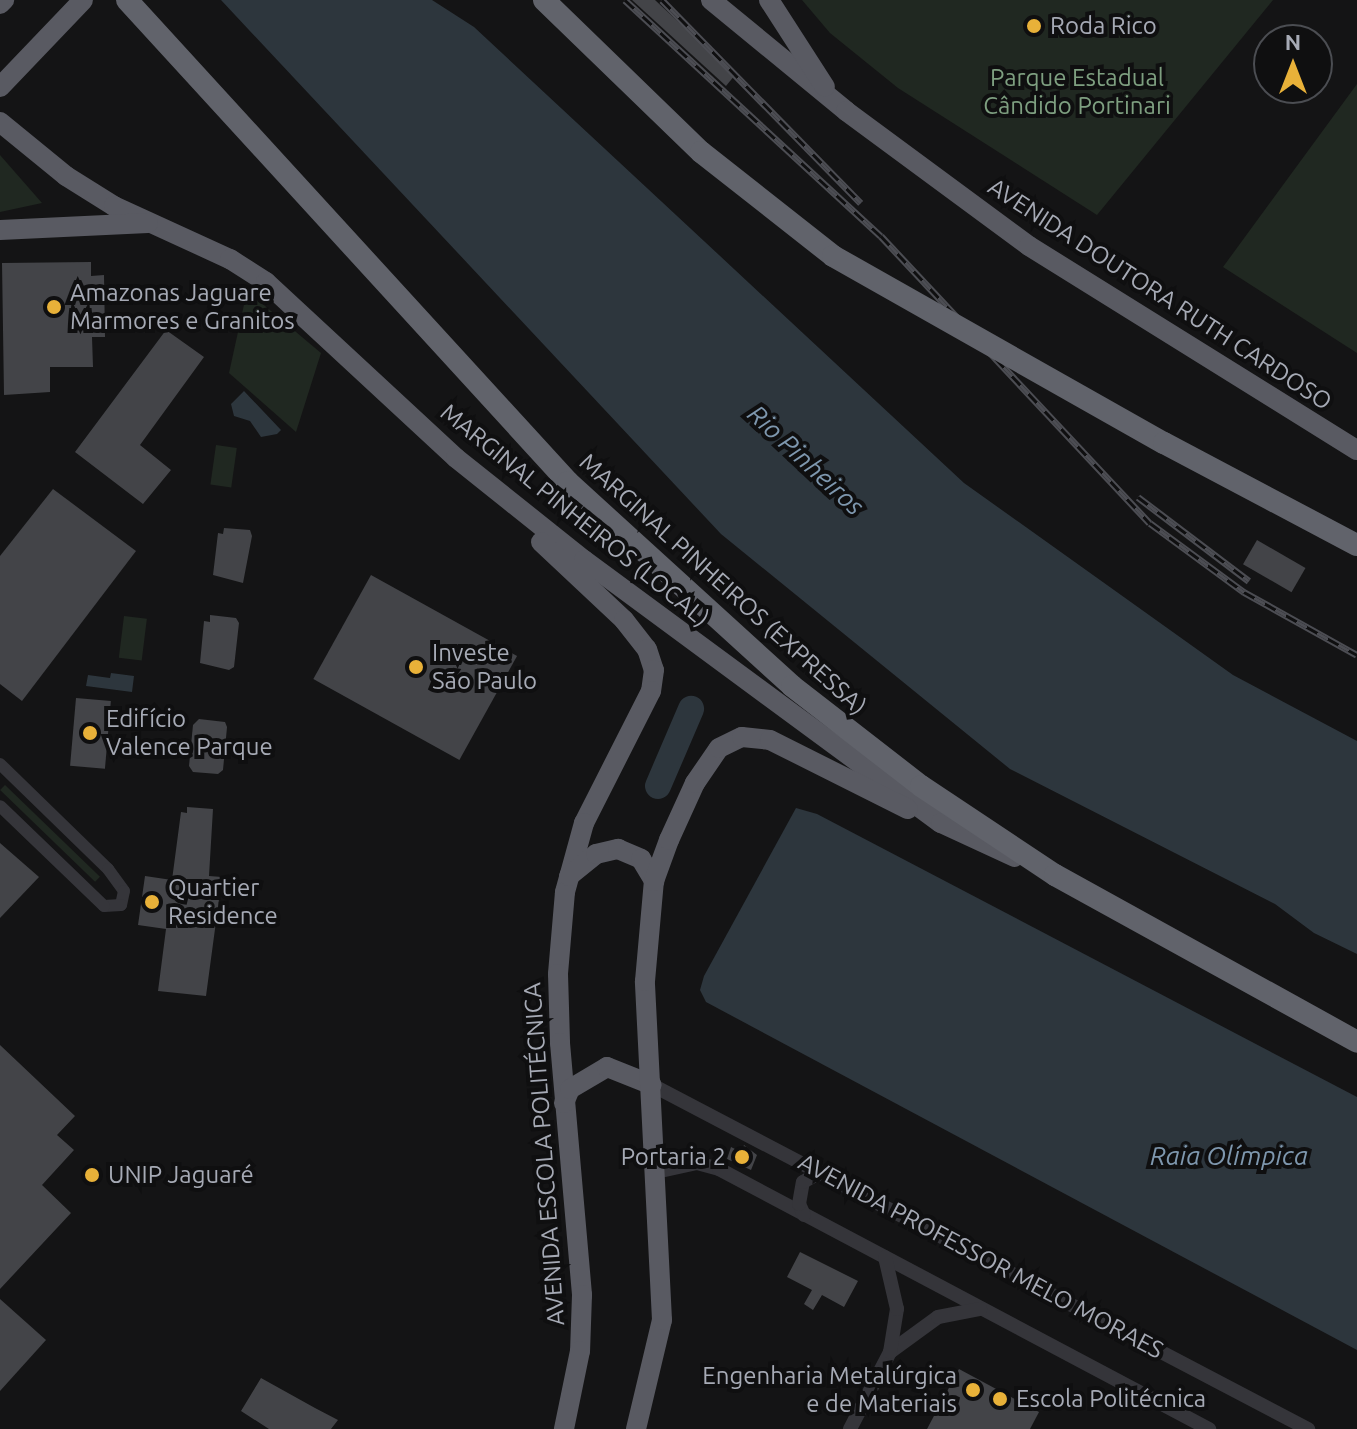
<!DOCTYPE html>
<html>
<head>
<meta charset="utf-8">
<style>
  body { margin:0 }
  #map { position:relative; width:1357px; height:1429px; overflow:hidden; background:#141415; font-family:Ubuntu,sans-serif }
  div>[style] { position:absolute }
  .green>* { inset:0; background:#202821; transform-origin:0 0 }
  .water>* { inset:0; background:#2d363d }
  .river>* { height:26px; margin:-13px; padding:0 13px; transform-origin:13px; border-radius:13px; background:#2d363d }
  .building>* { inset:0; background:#434448; transform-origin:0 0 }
  .minor>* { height:12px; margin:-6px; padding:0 6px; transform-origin:6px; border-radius:6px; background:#35353a }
  .tertiary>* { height:14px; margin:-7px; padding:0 7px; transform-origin:7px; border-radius:7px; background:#35353a }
  .trunk>* { height:20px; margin:-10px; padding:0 10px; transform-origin:10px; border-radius:10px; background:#595a62 }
  .motorway>* { height:22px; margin:-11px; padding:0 11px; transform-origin:11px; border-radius:11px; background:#61636b }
  .rail>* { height:7px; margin-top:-3.5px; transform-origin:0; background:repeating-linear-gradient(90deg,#0f0f10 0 12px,#4c4d53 0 24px); box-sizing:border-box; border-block:2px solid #4c4d53 }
  .motorway-bridge>* { height:22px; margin:-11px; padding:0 11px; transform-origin:11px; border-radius:11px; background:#61636b }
  .dots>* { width:22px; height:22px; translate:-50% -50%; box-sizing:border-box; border:4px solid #0f0f10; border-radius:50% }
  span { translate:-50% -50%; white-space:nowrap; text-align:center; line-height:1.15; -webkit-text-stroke:8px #0f0f10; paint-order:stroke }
  .poi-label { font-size:24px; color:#a6aab5 }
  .left { translate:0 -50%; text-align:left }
  .right { translate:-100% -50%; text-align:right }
  .park-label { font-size:24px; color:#7e9f80 }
  .street-label { font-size:24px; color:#a6aab5 }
  .water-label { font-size:26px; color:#7e97ae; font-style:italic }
  .north { position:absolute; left:1253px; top:24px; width:80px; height:80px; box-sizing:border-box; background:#0f0f10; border:2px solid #4b4d52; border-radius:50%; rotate:0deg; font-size:22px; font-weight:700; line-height:32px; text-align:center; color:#a6aab5 }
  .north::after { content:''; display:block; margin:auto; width:28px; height:36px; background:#e8b139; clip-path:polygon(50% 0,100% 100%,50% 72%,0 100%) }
</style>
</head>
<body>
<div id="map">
  <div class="green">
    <i style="clip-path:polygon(802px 0,1273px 0,1097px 215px,898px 88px,830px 33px)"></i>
    <i style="clip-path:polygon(1357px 84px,1357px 353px,1223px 267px)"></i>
    <i style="clip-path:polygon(0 155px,42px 203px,0 212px)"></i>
    <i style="clip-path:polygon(247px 291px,321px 353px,296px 432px,229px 373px)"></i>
    <i style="left:216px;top:445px;width:21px;height:40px;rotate:8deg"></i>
    <i style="left:124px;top:616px;width:23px;height:42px;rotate:7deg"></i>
    <i style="left:5px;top:785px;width:132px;height:7px;rotate:44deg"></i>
  </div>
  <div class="water">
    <i style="clip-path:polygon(221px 0,432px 0,474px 27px,964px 483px,1233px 675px,1357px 741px,1357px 954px,1314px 933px,1275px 904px,1010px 769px,721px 534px)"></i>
    <i style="clip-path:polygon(244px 391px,281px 430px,277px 434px,261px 437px,250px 421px,234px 416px,231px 404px)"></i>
    <i style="clip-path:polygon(111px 673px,134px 676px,132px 692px,86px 686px,88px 675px,110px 678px)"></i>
    <i style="clip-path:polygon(796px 808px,817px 814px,1357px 1097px,1357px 1350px,706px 1002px,700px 990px,704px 976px)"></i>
  </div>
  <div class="river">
    <i style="left:658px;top:786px;width:84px;rotate:-66.8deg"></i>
  </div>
  <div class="building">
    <i style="clip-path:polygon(632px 0,655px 0,735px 75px,726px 86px)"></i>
    <i style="clip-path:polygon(91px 262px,91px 276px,104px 275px,105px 337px,92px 337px,93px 367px,50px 367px,50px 392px,4px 395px,2px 263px)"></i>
    <i style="clip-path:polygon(166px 330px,204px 357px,140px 445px,171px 470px,143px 504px,75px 452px)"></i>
    <i style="clip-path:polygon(53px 489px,136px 551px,22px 701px,0 684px,0 556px)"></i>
    <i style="clip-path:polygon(224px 528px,250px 530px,252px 536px,243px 583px,213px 575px,218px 533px,223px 534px)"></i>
    <i style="left:1257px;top:540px;width:56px;height:28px;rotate:30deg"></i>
    <i style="left:371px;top:575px;width:167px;height:119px;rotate:29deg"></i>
    <i style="clip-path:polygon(210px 615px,236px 618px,239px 623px,234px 667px,229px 670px,200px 663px,204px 621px,210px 622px)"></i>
    <i style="left:76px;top:698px;width:35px;height:68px;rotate:5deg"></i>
    <i style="clip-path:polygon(199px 719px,225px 722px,227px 727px,223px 770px,218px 774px,193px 772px,189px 766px,193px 725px)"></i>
    <i style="clip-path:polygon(187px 807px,213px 809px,209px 876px,222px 877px,206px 996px,158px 991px,166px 929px,138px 925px,145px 876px,172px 880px,181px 812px,187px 813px)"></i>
    <i style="clip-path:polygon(0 843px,39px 877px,0 918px)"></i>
    <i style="clip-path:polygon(0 1045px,75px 1116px,57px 1135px,74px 1150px,42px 1185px,71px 1213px,0 1289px)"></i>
    <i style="clip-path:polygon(744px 1145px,757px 1155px,751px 1170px,727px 1159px,731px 1147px,741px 1152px)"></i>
    <i style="clip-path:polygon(800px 1252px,858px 1281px,844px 1307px,822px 1295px,813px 1310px,804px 1304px,812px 1290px,787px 1277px)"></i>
    <i style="clip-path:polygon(0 1299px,46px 1340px,0 1391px)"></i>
    <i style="clip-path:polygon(959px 1369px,1039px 1412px,1030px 1429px,927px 1429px)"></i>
    <i style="clip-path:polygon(261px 1378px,315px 1408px,338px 1420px,331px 1429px,269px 1429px,241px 1411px)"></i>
  </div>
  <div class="minor">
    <i style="left:0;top:764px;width:151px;rotate:44.2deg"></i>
    <i style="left:108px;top:869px;width:27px;rotate:54deg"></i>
    <i style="left:124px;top:891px;width:14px;rotate:102deg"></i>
    <i style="left:121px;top:905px;width:17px;rotate:177deg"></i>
    <i style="left:104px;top:906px;width:144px;rotate:-136.1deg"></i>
  </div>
  <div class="tertiary">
    <i style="left:652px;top:1085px;width:741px;rotate:27.67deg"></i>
    <i style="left:656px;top:1172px;width:42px;rotate:-12.4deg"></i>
    <i style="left:697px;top:1163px;width:23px;rotate:15deg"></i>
    <i style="left:719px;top:1169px;width:555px;rotate:27.95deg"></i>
    <i style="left:804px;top:1215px;width:12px;rotate:-114deg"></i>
    <i style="left:799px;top:1204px;width:22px;rotate:-80deg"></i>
    <i style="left:803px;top:1182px;width:20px;rotate:-30deg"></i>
    <i style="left:890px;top:1352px;width:59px;rotate:-36.1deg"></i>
    <i style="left:938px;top:1317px;width:43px;rotate:-10.8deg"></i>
    <i style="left:850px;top:1429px;width:87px;rotate:-62.5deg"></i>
    <i style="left:890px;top:1352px;width:44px;rotate:-80.8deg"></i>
    <i style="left:897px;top:1309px;width:53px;rotate:-103deg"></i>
  </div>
  <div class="trunk">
    <i style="left:711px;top:0;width:175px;rotate:39.4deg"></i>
    <i style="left:846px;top:111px;width:227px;rotate:36.4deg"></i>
    <i style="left:1029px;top:246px;width:386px;rotate:31.9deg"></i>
    <i style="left:769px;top:0;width:103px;rotate:57.2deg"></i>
    <i style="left:0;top:4px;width:6px;rotate:-45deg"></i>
    <i style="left:0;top:87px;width:120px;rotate:-46.3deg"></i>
    <i style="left:0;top:122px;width:85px;rotate:39.3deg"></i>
    <i style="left:66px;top:176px;width:57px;rotate:32deg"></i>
    <i style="left:114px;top:206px;width:128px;rotate:24.6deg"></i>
    <i style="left:230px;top:259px;width:43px;rotate:32.6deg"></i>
    <i style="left:266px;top:282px;width:259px;rotate:42.8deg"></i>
    <i style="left:456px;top:458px;width:164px;rotate:38.6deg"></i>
    <i style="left:584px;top:560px;width:443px;rotate:36.4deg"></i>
    <i style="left:941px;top:823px;width:81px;rotate:24.7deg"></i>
    <i style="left:0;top:230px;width:148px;rotate:-2.7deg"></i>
    <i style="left:541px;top:542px;width:114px;rotate:43.2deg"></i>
    <i style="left:624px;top:620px;width:37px;rotate:52deg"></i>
    <i style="left:647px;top:649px;width:22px;rotate:72deg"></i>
    <i style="left:654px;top:670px;width:21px;rotate:98deg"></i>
    <i style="left:651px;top:691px;width:148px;rotate:116.9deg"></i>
    <i style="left:584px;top:823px;width:72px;rotate:105.4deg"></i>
    <i style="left:565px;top:892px;width:82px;rotate:94.9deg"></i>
    <i style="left:558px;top:974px;width:69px;rotate:88.3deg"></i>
    <i style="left:560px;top:1043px;width:253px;rotate:85deg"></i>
    <i style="left:582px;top:1295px;width:56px;rotate:92deg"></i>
    <i style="left:580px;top:1351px;width:80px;rotate:101.6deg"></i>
    <i style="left:569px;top:876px;width:35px;rotate:-39deg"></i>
    <i style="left:596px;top:854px;width:23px;rotate:-13deg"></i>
    <i style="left:618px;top:849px;width:25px;rotate:23deg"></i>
    <i style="left:641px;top:859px;width:26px;rotate:59deg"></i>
    <i style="left:564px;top:1103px;width:15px;rotate:-67deg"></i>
    <i style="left:570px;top:1089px;width:43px;rotate:-30.7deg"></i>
    <i style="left:607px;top:1067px;width:48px;rotate:21.8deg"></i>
    <i style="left:636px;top:1429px;width:112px;rotate:-76.6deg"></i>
    <i style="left:662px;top:1320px;width:339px;rotate:-92.9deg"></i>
    <i style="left:645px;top:981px;width:100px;rotate:-84.9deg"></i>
    <i style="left:654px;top:881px;width:44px;rotate:-69.9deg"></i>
    <i style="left:669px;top:840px;width:63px;rotate:-65.5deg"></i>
    <i style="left:695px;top:783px;width:42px;rotate:-55.6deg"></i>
    <i style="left:719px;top:748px;width:25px;rotate:-26deg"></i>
    <i style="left:742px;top:737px;width:28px;rotate:6deg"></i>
    <i style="left:770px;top:740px;width:154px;rotate:26.6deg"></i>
  </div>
  <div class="motorway">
    <i style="left:127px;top:0;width:653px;rotate:47.54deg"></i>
    <i style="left:568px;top:482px;width:303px;rotate:42.3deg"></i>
    <i style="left:792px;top:686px;width:163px;rotate:37.8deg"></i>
    <i style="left:921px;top:786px;width:161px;rotate:33.6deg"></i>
    <i style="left:1055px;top:875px;width:345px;rotate:28.9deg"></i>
  </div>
  <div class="rail">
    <i style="left:625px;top:0;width:348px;rotate:42.7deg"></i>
    <i style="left:881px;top:236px;width:393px;rotate:46.9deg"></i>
    <i style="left:1150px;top:523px;width:117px;rotate:36.3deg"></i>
    <i style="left:1244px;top:592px;width:129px;rotate:29.1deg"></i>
    <i style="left:662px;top:0;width:284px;rotate:45.6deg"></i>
    <i style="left:1138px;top:497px;width:139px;rotate:37.1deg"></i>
  </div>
  <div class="motorway-bridge">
    <i style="left:544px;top:0;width:219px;rotate:44.1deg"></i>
    <i style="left:701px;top:152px;width:168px;rotate:38.2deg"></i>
    <i style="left:833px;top:256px;width:380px;rotate:29.5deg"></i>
    <i style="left:1164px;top:443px;width:218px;rotate:27.9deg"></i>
  </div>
  <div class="dots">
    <i style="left:1034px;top:26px;background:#e8b139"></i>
    <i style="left:54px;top:307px;background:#e8b139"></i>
    <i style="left:416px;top:667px;background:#e8b139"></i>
    <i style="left:90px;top:733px;background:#e8b139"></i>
    <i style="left:152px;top:902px;background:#e8b139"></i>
    <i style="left:742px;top:1157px;background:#e8b139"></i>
    <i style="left:92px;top:1175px;background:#e8b139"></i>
    <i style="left:973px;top:1390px;background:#e8b139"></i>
    <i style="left:1000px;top:1399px;background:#e8b139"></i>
  </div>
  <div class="poi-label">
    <span class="left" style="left:1050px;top:26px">Roda Rico</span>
    <span class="left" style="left:70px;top:307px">Amazonas Jaguare<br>Marmores e Granitos</span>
    <span class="left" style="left:432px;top:667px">Investe<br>São Paulo</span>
    <span class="left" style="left:106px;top:733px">Edifício<br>Valence Parque</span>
    <span class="left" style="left:168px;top:902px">Quartier<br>Residence</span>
    <span class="right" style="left:726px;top:1157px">Portaria 2</span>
    <span class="left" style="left:108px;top:1175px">UNIP Jaguaré</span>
    <span class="right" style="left:957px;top:1390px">Engenharia Metalúrgica<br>e de Materiais</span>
    <span class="left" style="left:1016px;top:1399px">Escola Politécnica</span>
  </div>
  <div class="park-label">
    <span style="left:1077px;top:92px">Parque Estadual<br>Cândido Portinari</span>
  </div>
  <div class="street-label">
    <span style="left:1160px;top:294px;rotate:33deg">AVENIDA DOUTORA RUTH CARDOSO</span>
    <span style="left:575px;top:515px;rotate:39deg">MARGINAL PINHEIROS (LOCAL)</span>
    <span style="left:723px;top:584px;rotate:42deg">MARGINAL PINHEIROS (EXPRESSA)</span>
    <span style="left:544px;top:1154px;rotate:-94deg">AVENIDA ESCOLA POLITÉCNICA</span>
    <span style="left:981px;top:1256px;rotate:28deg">AVENIDA PROFESSOR MELO MORAES</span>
  </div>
  <div class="water-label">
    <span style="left:806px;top:460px;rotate:43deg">Rio Pinheiros</span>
    <span style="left:1229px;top:1156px">Raia Olímpica</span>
  </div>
  <div class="north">N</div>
</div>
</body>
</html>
